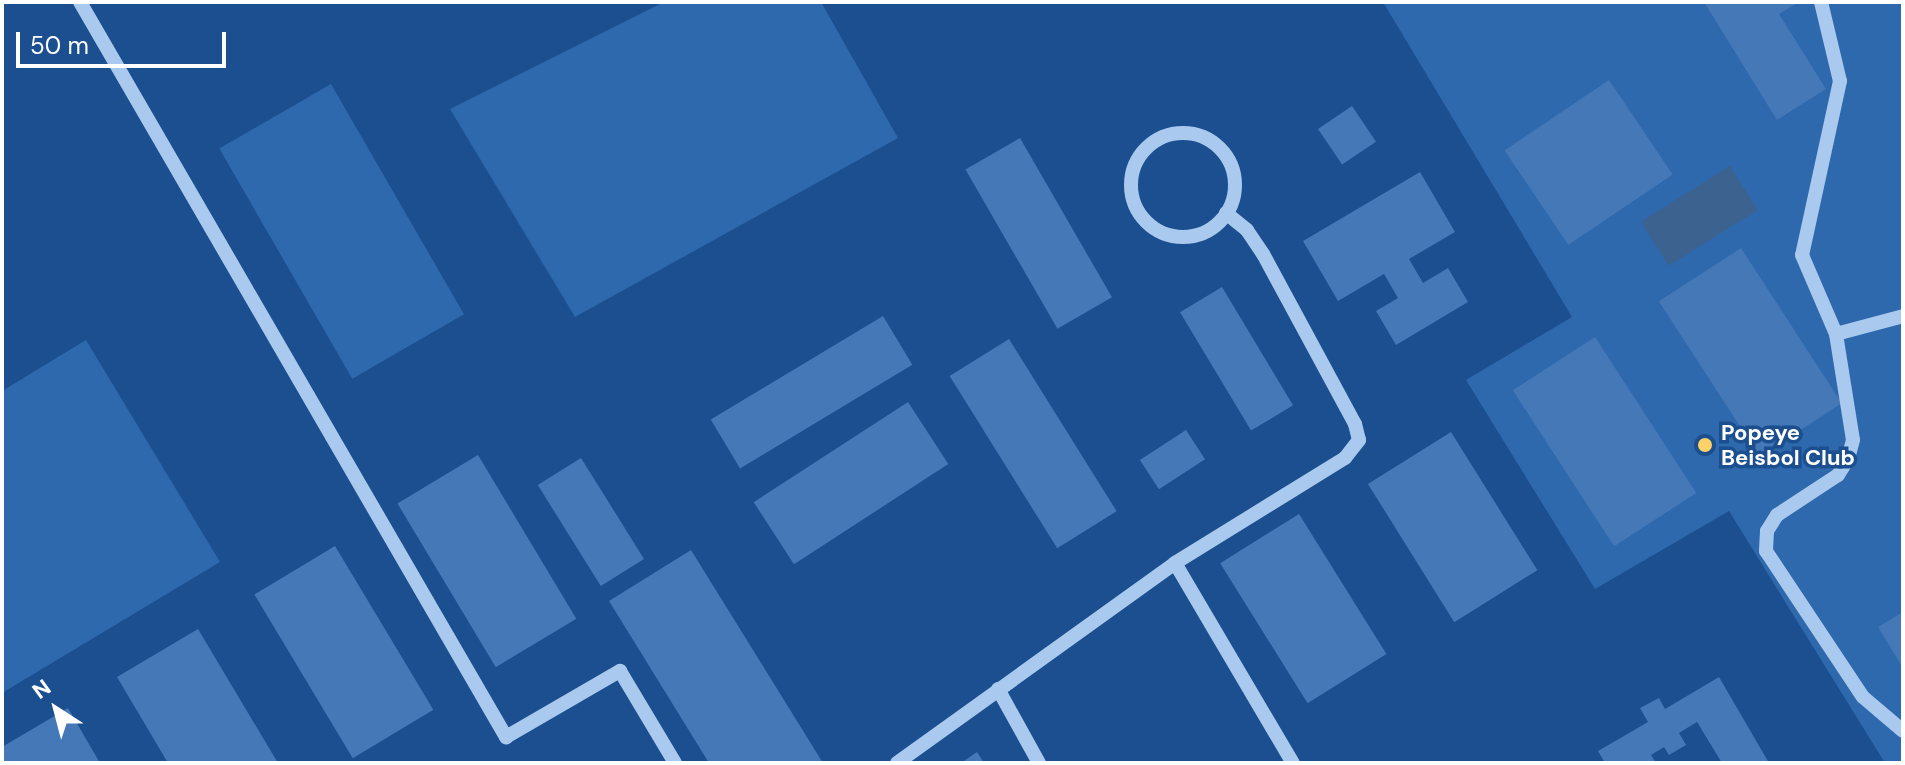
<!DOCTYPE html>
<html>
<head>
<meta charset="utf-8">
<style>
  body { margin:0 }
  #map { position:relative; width:1905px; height:765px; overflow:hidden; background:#1b4f8f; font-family:"DM Sans",sans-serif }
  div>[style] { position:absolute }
  .green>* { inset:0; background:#2e69ad; transform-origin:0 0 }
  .water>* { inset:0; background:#3c6290; transform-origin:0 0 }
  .building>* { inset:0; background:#4478b7; transform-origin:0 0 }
  .minor>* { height:14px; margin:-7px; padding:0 7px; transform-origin:7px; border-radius:7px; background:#a9c9ee }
  .minor>.ring { margin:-7px; padding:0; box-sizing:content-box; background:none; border:14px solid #a9c9ee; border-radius:50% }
  .dots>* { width:22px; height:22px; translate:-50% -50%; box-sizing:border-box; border:4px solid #1b4f8f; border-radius:50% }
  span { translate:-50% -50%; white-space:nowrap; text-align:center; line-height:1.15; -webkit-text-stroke:7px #1b4f8f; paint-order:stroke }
  .poi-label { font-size:22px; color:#fff; font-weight:700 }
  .left { translate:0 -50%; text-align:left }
  .frame { position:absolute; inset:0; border:4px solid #fff; pointer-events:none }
  .north { position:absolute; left:16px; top:669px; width:80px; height:80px; -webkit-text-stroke:6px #1b4f8f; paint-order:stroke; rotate:324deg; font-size:22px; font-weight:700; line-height:32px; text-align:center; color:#fff }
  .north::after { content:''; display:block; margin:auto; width:28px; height:36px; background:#fff; clip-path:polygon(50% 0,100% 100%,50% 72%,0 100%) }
  .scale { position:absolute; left:16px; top:32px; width:210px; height:36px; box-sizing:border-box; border:4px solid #fff; border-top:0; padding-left:10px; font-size:24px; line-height:28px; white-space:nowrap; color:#fff; -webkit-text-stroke:6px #1b4f8f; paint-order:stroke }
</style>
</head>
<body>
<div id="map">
  <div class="green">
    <i style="clip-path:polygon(664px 2px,821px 2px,898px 138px,575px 317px,450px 109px)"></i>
    <i style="clip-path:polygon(1383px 2px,1903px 2px,1903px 763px,1885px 763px,1729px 511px,1595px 589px,1466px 380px,1572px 317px)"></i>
    <i style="left:331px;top:84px;width:266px;height:129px;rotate:60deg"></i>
    <i style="clip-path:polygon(86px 340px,220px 562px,2px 693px,2px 391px)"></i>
  </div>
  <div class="water">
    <i style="left:1730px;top:166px;width:52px;height:105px;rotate:58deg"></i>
  </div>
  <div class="building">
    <i style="clip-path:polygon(1704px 2px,1799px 2px,1779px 14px,1826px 89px,1777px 120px)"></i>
    <i style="left:1609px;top:80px;width:114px;height:126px;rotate:56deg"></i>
    <i style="left:1352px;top:106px;width:43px;height:41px;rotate:56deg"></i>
    <i style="left:1020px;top:138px;width:184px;height:63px;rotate:60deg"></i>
    <i style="clip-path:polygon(1420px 172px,1455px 232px,1409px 259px,1423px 283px,1448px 268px,1468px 302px,1396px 345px,1376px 311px,1398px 298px,1384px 274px,1338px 301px,1303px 241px)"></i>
    <i style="left:1741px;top:248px;width:185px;height:98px;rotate:57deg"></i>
    <i style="left:1222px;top:287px;width:138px;height:49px;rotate:59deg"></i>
    <i style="left:883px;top:316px;width:57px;height:201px;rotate:59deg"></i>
    <i style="left:1595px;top:337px;width:186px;height:98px;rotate:57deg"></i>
    <i style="left:1009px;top:339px;width:203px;height:70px;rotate:58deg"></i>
    <i style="left:908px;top:402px;width:74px;height:184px;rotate:57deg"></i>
    <i style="left:1186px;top:430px;width:35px;height:55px;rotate:57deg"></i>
    <i style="left:1451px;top:432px;width:163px;height:98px;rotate:58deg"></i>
    <i style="left:478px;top:455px;width:191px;height:94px;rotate:59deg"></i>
    <i style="left:581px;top:458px;width:119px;height:51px;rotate:58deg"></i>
    <i style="left:1299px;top:514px;width:165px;height:93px;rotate:58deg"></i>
    <i style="left:335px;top:546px;width:191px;height:94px;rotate:59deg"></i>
    <i style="clip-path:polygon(691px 550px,823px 763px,709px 763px,609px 601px)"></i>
    <i style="clip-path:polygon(1903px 612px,1903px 668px,1878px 627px)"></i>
    <i style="clip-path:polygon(198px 629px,278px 763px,168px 763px,117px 677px)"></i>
    <i style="clip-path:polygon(1719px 677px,1769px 763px,1722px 763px,1697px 722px,1679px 733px,1686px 745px,1669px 755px,1664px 747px,1651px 755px,1656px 763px,1605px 763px,1598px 751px,1648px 722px,1640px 708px,1659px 698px,1665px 709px)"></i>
    <i style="clip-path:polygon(68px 708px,100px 763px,2px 763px,2px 747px)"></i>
    <i style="clip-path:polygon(977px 752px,984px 763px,961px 763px)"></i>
  </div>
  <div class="minor">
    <i style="left:80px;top:2px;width:850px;rotate:59.9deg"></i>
    <i style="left:506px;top:737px;width:132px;rotate:-30.1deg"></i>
    <i style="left:620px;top:671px;width:107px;rotate:59.1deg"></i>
    <i style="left:1821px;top:2px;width:81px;rotate:76.5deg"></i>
    <i style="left:1840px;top:81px;width:178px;rotate:102.3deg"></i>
    <i style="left:1802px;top:255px;width:86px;rotate:66.7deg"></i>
    <i style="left:1836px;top:334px;width:107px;rotate:80.9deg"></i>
    <i style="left:1853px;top:440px;width:20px;rotate:105deg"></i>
    <i style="left:1848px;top:459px;width:19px;rotate:122deg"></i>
    <i style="left:1838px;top:475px;width:73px;rotate:146.7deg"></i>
    <i style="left:1777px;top:515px;width:19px;rotate:122deg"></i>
    <i style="left:1767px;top:531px;width:20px;rotate:93deg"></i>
    <i style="left:1766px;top:551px;width:175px;rotate:56.4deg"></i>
    <i style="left:1863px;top:697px;width:52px;rotate:40.4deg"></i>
    <i class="ring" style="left:1131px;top:133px;width:90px;height:90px"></i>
    <i style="left:1836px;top:334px;width:69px;rotate:-15deg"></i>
    <i style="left:1175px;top:563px;width:232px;rotate:59.5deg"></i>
    <i style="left:998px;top:689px;width:85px;rotate:61deg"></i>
    <i style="left:897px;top:763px;width:342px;rotate:-35.7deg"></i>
    <i style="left:1175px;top:563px;width:200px;rotate:-31.7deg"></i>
    <i style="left:1345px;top:458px;width:23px;rotate:-52deg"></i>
    <i style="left:1359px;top:440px;width:16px;rotate:-104deg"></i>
    <i style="left:1355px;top:424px;width:193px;rotate:-118.4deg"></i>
    <i style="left:1263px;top:254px;width:29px;rotate:-124deg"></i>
    <i style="left:1247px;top:230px;width:27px;rotate:-141deg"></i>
  </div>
  <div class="dots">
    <i style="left:1705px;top:445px;background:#ffd166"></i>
  </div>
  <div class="poi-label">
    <span class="left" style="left:1721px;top:445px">Popeye<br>Beisbol Club</span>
  </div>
  <div class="frame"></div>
  <div class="north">N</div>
  <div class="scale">50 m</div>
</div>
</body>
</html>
